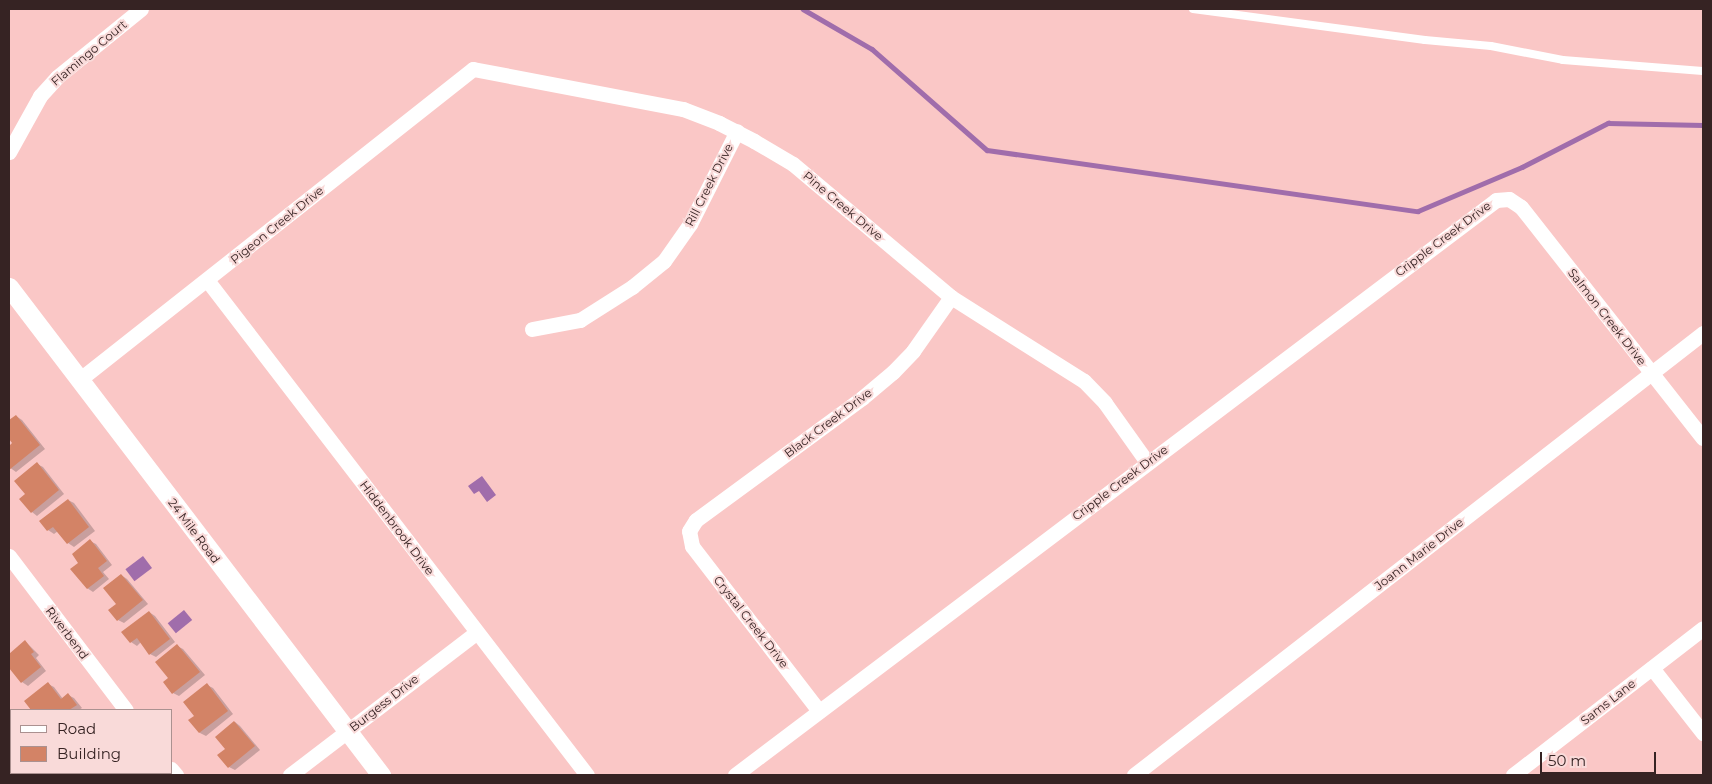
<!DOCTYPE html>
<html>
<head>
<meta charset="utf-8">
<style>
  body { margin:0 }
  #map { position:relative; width:1712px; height:784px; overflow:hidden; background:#fac7c6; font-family:Montserrat,sans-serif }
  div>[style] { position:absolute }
  .water>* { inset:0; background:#a06dab; transform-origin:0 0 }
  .shadow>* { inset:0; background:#0003 }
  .stream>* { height:4.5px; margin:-2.25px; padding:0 2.25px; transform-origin:2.25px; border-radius:2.25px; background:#a06dab }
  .building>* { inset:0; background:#d38366; transform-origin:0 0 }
  .service>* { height:8px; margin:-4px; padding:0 4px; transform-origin:4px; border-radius:4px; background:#fff }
  .minor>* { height:15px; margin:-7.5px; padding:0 7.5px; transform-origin:7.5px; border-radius:7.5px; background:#fff }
  .tertiary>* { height:19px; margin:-9.5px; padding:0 9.5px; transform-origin:9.5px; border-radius:9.5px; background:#fff }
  span { translate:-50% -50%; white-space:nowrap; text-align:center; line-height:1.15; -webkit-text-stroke:4px #f9dad9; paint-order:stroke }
  .street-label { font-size:12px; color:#362323 }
  .frame { position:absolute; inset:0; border:10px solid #362323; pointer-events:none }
  .legend { position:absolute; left:10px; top:709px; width:162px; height:65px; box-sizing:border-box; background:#f9dad9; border:1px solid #ab9190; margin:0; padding:6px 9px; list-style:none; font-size:15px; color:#362323 }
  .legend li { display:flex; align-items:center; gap:10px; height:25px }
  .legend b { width:25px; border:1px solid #ab9190 }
  .scale { position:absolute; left:1540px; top:752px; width:116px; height:22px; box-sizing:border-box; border:2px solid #362323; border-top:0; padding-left:6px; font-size:15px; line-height:18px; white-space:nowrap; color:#362323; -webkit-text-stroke:4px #f9dad9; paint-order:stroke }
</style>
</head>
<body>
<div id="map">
  <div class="water">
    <i style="clip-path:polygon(482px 476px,496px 495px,487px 502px,479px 491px,474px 494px,468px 486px)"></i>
    <i style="left:143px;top:556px;width:15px;height:22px;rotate:53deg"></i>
    <i style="left:184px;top:610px;width:13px;height:21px;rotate:51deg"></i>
  </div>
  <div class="shadow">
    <i style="clip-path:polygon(16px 416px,22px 420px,45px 449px,16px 472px,9px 467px,9px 448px,14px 444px,9px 437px,9px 422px)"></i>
    <i style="clip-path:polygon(37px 464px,43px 467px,64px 494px,37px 516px,32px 512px,26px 494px)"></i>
    <i style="clip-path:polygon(68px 500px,74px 503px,95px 531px,74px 547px,68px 543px,58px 531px,54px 534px,48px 530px,41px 521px)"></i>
    <i style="clip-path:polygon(90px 541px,96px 544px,112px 565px,103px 572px,109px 579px,93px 592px,87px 588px,80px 563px)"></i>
    <i style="clip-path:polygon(121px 575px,127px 579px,148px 604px,124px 623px,118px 620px)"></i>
    <i style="clip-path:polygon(149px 612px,155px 616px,175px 642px,156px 657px,150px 654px,141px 642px,137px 646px,131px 642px,123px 632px)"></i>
    <i style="clip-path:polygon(26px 642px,39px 655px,36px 658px,46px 671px,28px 686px,22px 682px,9px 666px,9px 655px)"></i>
    <i style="clip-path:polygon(177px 646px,183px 649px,205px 675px,179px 696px,173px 693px,170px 678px)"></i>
    <i style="clip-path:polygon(48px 684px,54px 687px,63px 699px,68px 695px,74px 698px,82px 708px,79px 710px,33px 710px,26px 701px)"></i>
    <i style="clip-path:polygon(207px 685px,213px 688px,233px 714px,206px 736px,200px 733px,190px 720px,196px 716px)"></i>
    <i style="clip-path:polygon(235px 722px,240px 726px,260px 750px,235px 770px,229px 767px,226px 749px)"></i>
    <i style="clip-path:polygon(85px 773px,124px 773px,121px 775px,82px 775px)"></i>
  </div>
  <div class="stream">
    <i style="left:803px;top:9px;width:80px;rotate:30.1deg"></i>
    <i style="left:872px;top:49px;width:153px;rotate:41.3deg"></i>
    <i style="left:987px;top:150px;width:435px;rotate:8.1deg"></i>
    <i style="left:1418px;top:211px;width:113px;rotate:-22.9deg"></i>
    <i style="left:1522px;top:167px;width:97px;rotate:-27.1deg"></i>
    <i style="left:1608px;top:123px;width:95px;rotate:1.2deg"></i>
  </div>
  <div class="building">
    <i style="clip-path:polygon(16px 415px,40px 445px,9px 470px,9px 446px,12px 443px,9px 439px,9px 420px)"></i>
    <i style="clip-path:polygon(37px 462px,59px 490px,31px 513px,19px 499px,25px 494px,14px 481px)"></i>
    <i style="clip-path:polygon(68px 499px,89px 527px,67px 544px,53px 527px,47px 531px,39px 521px)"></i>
    <i style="clip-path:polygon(90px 539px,107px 561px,98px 568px,104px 576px,87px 589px,70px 569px,78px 563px,72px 554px)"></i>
    <i style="clip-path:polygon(121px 574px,143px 600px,117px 621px,108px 610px,116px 604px,103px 588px)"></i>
    <i style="clip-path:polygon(149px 611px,170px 639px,149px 655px,137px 638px,130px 643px,121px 632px)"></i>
    <i style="clip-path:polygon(25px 640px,34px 652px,31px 654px,41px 667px,21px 683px,9px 668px,9px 654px)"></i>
    <i style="clip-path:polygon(177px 644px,200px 672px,172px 694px,163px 682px,168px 678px,155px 662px)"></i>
    <i style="clip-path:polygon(48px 682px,61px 699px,68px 693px,77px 705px,69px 710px,31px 710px,24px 701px)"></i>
    <i style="clip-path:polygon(207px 683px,228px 711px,199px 733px,188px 720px,194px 716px,183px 702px)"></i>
    <i style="clip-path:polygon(234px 721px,255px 746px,228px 768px,217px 755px,225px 749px,215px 737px)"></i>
    <i style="left:83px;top:773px;width:31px;height:4px"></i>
  </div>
  <div class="service">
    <i style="left:1193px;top:9px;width:234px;rotate:7.6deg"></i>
    <i style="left:1425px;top:40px;width:66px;rotate:5.2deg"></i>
    <i style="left:1491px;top:46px;width:73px;rotate:11deg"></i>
    <i style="left:1563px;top:60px;width:140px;rotate:4.5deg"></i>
  </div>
  <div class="minor">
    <i style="left:9px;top:152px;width:64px;rotate:-61deg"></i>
    <i style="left:40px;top:96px;width:25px;rotate:-48deg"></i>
    <i style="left:57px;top:77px;width:108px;rotate:-39deg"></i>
    <i style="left:207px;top:280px;width:624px;rotate:52.49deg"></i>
    <i style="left:532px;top:329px;width:49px;rotate:-10.6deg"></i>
    <i style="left:580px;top:320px;width:62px;rotate:-32.4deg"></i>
    <i style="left:632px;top:287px;width:41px;rotate:-39.1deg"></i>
    <i style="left:664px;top:261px;width:45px;rotate:-54.9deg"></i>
    <i style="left:690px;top:224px;width:104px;rotate:-63.2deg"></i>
    <i style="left:79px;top:380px;width:502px;rotate:-38.29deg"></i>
    <i style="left:473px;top:69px;width:214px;rotate:10.8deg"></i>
    <i style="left:683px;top:109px;width:39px;rotate:21deg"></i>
    <i style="left:719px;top:123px;width:39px;rotate:27deg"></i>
    <i style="left:754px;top:141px;width:45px;rotate:30.5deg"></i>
    <i style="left:793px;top:164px;width:207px;rotate:40.1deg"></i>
    <i style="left:951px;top:297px;width:157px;rotate:32.3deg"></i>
    <i style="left:1084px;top:381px;width:30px;rotate:46deg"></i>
    <i style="left:1105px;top:403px;width:72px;rotate:54.6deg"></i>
    <i style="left:9px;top:556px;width:193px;rotate:52.8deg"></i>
    <i style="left:1652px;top:668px;width:83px;rotate:51.9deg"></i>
    <i style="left:819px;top:711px;width:208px;rotate:-127.6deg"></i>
    <i style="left:692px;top:546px;width:15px;rotate:-101deg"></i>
    <i style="left:689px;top:531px;width:13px;rotate:-58deg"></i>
    <i style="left:696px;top:520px;width:206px;rotate:-36.3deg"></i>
    <i style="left:862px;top:398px;width:40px;rotate:-40deg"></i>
    <i style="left:893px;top:372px;width:29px;rotate:-46deg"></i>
    <i style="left:913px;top:351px;width:66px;rotate:-54.9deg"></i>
    <i style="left:171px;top:769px;width:8px;rotate:50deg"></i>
    <i style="left:290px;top:775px;width:235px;rotate:-37.4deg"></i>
    <i style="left:735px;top:775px;width:954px;rotate:-37.07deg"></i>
    <i style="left:1496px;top:200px;width:13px;rotate:-4deg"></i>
    <i style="left:1509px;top:199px;width:14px;rotate:34deg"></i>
    <i style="left:1521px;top:207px;width:294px;rotate:51.8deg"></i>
    <i style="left:1134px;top:775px;width:721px;rotate:-37.84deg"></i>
    <i style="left:1513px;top:775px;width:240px;rotate:-37.7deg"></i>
  </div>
  <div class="tertiary">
    <i style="left:9px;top:287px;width:614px;rotate:52.68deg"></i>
  </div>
  <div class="street-label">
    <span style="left:89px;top:53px;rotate:-40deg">Flamingo Court</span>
    <span style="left:709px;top:185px;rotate:-63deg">Rill Creek Drive</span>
    <span style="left:843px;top:206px;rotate:40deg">Pine Creek Drive</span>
    <span style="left:277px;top:225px;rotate:-39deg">Pigeon Creek Drive</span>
    <span style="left:1443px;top:239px;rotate:-37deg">Cripple Creek Drive</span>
    <span style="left:1607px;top:317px;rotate:52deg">Salmon Creek Drive</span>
    <span style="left:828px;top:423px;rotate:-37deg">Black Creek Drive</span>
    <span style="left:1120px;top:483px;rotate:-37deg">Cripple Creek Drive</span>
    <span style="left:397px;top:528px;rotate:53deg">Hiddenbrook Drive</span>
    <span style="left:194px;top:531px;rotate:53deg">24 Mile Road</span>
    <span style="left:1419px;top:554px;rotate:-38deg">Joann Marie Drive</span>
    <span style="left:751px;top:622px;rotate:52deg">Crystal Creek Drive</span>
    <span style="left:67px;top:633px;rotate:53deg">Riverbend</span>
    <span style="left:1608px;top:702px;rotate:-38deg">Sams Lane</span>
    <span style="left:384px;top:703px;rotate:-38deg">Burgess Drive</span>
  </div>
  <div class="frame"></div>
  <ul class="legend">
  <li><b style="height:6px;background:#fff"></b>Road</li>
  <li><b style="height:14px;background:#d38366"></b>Building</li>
  </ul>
  <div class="scale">50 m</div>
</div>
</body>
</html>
